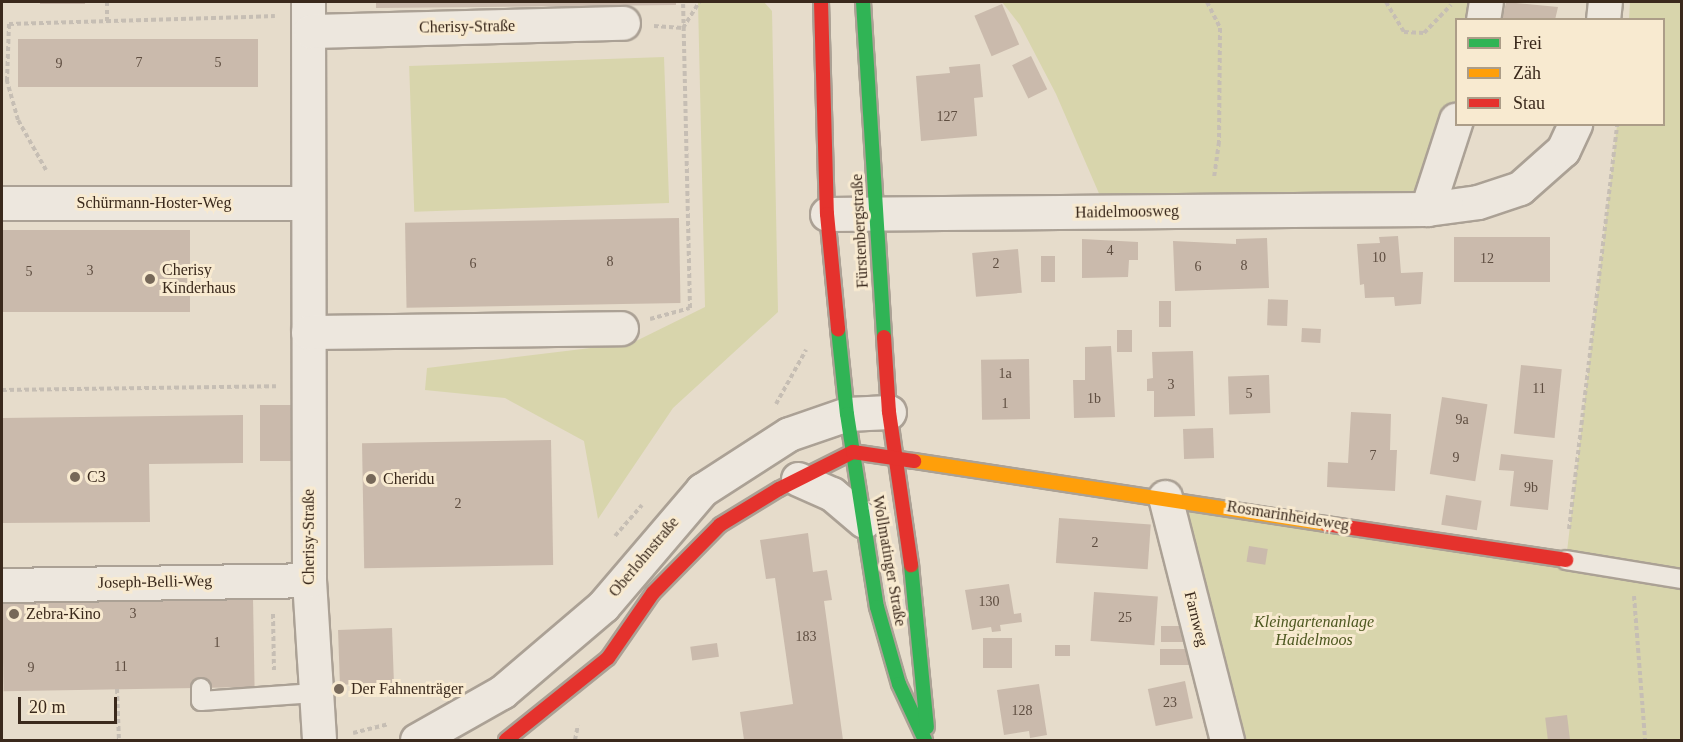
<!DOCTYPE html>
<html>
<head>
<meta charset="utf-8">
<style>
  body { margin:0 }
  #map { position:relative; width:1683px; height:742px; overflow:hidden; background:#e6dccb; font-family:Georgia,serif }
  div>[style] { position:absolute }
  .green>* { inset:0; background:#d8d5ac; transform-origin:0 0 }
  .building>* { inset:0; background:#cabaac; transform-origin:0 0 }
  .path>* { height:4px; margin-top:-2px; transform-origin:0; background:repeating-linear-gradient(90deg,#c6beb4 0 4.5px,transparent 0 7.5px) }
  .roads { filter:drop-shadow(2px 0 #aba195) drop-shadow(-2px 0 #aba195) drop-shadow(0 2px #aba195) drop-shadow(0 -2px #aba195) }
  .lane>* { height:18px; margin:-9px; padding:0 9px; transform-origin:9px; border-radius:9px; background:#ede7de }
  .street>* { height:33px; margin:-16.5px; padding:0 16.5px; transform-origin:16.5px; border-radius:16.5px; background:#ede7de }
  .fast>* { height:14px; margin:-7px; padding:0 7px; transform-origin:7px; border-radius:7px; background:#30b455 }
  .slow>* { height:14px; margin:-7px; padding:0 7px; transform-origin:7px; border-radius:7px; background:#ff9f0a }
  .jam>* { height:14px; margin:-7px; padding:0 7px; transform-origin:7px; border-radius:7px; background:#e5322d }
  .dots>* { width:16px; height:16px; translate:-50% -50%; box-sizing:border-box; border:3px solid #f8ead0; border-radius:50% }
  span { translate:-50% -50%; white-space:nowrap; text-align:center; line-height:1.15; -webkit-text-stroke:6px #f8ead0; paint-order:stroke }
  .number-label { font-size:14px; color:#5e4d40 }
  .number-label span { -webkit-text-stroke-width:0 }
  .street-label { font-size:16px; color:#3a291c }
  .poi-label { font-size:16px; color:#3a291c }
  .left { translate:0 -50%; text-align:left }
  .park-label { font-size:16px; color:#4e5821; font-style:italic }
  .frame { position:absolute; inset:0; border:3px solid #3a291c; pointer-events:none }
  .legend { position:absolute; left:1455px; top:18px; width:210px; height:108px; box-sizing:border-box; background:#f8ead0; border:2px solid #ac9d88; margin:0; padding:8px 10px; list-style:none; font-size:18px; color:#3a291c }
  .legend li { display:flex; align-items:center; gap:12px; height:30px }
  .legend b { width:30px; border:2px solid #ac9d88 }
  .scale { position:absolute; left:18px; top:697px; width:99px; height:27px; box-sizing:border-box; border:3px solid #3a291c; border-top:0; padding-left:8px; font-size:18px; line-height:21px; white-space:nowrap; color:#3a291c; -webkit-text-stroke:4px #f8ead0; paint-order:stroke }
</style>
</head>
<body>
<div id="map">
  <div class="green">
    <i style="clip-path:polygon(698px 2px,764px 2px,772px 11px,778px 312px,673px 408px,598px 519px,584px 441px,505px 398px,425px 390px,427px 368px,632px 343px,705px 307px)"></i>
    <i style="clip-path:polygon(1002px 2px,1486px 2px,1483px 19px,1456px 20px,1456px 120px,1427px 209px,1107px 212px,1056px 94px,1020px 25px)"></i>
    <i style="clip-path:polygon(1630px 2px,1681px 2px,1681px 740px,1227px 740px,1165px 497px,1566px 560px,1617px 125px,1664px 124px,1664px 20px,1629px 19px)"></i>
    <i style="left:664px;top:57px;width:146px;height:255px;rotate:88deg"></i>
  </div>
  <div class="building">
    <i style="left:40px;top:2px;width:45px;height:2px"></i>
    <i style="clip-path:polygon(376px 2px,676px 2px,676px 5px,376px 8px)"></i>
    <i style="clip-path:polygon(1506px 2px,1558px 7px,1555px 20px,1502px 20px)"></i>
    <i style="left:1002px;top:4px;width:44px;height:30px;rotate:67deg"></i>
    <i style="left:258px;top:39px;width:48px;height:240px;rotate:90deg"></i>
    <i style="left:1031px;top:56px;width:37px;height:21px;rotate:64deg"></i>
    <i style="clip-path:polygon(980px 64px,983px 97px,974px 98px,977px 136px,921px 141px,916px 76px,950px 73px,949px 67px)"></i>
    <i style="left:679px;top:218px;width:85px;height:274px;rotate:89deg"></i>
    <i style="left:190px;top:230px;width:82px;height:188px;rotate:90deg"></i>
    <i style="clip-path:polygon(1398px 236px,1401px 273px,1423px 272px,1421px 304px,1395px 306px,1394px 297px,1365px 298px,1364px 284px,1360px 285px,1357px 244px,1380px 243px,1379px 237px)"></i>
    <i style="left:1454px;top:237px;width:96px;height:45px"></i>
    <i style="clip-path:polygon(1267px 238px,1269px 288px,1175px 291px,1173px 241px,1236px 244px,1236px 239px)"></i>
    <i style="clip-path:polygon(1082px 239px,1138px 242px,1138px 260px,1129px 260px,1128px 277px,1082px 278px)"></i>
    <i style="left:1018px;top:249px;width:44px;height:46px;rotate:85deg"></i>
    <i style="left:1041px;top:256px;width:14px;height:26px"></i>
    <i style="left:1288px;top:300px;width:26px;height:20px;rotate:92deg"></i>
    <i style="left:1159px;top:301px;width:12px;height:26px"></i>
    <i style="left:1302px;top:328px;width:19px;height:14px;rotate:3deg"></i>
    <i style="left:1117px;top:330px;width:15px;height:22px"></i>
    <i style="clip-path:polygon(1111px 346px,1115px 417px,1074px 418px,1073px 380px,1085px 380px,1085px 347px)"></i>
    <i style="clip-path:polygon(1193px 351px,1195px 416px,1154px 417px,1154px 391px,1147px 391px,1147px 379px,1153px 378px,1152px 352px)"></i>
    <i style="left:1029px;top:359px;width:60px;height:48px;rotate:89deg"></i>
    <i style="left:1521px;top:365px;width:41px;height:69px;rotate:6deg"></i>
    <i style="left:1269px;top:375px;width:38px;height:41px;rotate:88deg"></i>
    <i style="left:1442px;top:397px;width:46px;height:78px;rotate:9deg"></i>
    <i style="left:260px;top:405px;width:33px;height:56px"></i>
    <i style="clip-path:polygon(1351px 412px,1391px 414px,1390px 450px,1397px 450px,1395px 491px,1327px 487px,1328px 462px,1348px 463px)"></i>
    <i style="clip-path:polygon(243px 415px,243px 463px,149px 464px,150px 522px,2px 523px,2px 418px)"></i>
    <i style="left:1213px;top:428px;width:30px;height:30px;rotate:88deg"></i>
    <i style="left:551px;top:440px;width:125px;height:189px;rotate:89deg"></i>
    <i style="clip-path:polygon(1501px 454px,1553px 460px,1548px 510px,1510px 506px,1514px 471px,1499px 470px)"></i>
    <i style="left:1446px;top:495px;width:36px;height:30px;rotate:9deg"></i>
    <i style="left:1059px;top:518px;width:92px;height:45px;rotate:4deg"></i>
    <i style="clip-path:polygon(808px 533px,813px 572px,827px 570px,832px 600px,824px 601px,843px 740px,744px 740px,740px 712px,793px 704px,775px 578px,766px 579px,760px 540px)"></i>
    <i style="left:1249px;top:546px;width:19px;height:16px;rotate:9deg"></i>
    <i style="clip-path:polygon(1009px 584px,1014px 614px,1021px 613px,1022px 622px,1000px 625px,1001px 631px,992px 632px,991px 627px,972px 630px,965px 590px)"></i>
    <i style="left:1094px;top:592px;width:64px;height:49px;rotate:4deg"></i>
    <i style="left:253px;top:598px;width:89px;height:251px;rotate:89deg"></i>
    <i style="left:1161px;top:626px;width:28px;height:16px"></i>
    <i style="left:392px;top:628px;width:55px;height:54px;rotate:88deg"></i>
    <i style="left:983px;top:638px;width:29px;height:30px"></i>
    <i style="left:717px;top:643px;width:14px;height:27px;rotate:82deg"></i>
    <i style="left:1055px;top:645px;width:15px;height:11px"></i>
    <i style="left:1191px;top:649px;width:16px;height:31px;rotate:90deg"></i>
    <i style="left:1185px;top:681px;width:38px;height:38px;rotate:78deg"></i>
    <i style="clip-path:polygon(1039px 684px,1047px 735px,1030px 738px,1029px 731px,1004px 735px,997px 690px)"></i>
    <i style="left:1567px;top:715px;width:25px;height:22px;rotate:83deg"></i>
  </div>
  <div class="path">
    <i style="left:107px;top:2px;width:19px;rotate:90deg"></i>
    <i style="left:1207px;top:2px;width:29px;rotate:63deg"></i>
    <i style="left:1220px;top:28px;width:114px;rotate:90.5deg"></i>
    <i style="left:1219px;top:142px;width:35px;rotate:98deg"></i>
    <i style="left:1386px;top:2px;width:35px;rotate:59deg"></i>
    <i style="left:1404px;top:32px;width:20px;rotate:3deg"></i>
    <i style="left:1424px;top:33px;width:39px;rotate:-46deg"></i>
    <i style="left:654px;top:26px;width:29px;rotate:4deg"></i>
    <i style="left:683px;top:28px;width:31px;rotate:-58deg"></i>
    <i style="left:46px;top:170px;width:57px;rotate:-119.2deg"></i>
    <i style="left:18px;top:120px;width:41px;rotate:-105.8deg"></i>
    <i style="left:7px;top:81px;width:57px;rotate:-88deg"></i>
    <i style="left:9px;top:24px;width:266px;rotate:-1.7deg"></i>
    <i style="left:650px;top:319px;width:41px;rotate:-15.4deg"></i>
    <i style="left:690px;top:308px;width:306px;rotate:-91.3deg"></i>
    <i style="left:2px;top:390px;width:274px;rotate:-0.8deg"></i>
    <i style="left:776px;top:404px;width:62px;rotate:-60.9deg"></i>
    <i style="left:1569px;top:529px;width:408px;rotate:-83.2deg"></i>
    <i style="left:615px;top:536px;width:41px;rotate:-48.9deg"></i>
    <i style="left:1634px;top:596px;width:144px;rotate:85.6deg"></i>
    <i style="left:273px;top:614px;width:56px;rotate:89deg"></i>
    <i style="left:117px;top:689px;width:51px;rotate:87.8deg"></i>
    <i style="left:353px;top:733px;width:37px;rotate:-14deg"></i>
    <i style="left:575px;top:740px;width:15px;rotate:-79deg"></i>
  </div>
  <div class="roads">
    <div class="lane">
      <i style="left:1566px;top:560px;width:118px;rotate:9.3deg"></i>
      <i style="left:201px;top:688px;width:13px;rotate:90deg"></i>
      <i style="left:201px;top:701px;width:114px;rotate:-4deg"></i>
    </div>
    <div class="street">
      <i style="left:308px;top:2px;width:578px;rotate:89.9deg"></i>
      <i style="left:309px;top:580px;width:160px;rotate:86.4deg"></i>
      <i style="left:1483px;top:20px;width:18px;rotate:-81deg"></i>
      <i style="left:1603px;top:20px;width:18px;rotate:-84deg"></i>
      <i style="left:310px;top:31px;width:313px;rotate:-1.5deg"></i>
      <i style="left:2px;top:203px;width:304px"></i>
      <i style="left:1427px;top:209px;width:94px;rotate:-72deg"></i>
      <i style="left:827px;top:214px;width:600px;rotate:-0.48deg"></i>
      <i style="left:1427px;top:209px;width:51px;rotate:-7.8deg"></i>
      <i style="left:1478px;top:202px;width:44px;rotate:-18.4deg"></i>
      <i style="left:1520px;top:188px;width:57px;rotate:-41.5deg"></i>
      <i style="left:1563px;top:150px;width:29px;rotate:-65deg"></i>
      <i style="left:308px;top:332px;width:313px;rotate:-0.7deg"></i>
      <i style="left:798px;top:479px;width:37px;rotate:24deg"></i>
      <i style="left:832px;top:494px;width:42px;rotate:40.2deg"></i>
      <i style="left:1165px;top:497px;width:251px;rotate:75.7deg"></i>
      <i style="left:2px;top:585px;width:307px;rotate:-0.9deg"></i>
      <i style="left:417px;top:740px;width:98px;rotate:-29.5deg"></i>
      <i style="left:502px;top:692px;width:133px;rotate:-40.4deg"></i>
      <i style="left:603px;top:606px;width:153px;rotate:-49.5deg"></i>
      <i style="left:702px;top:490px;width:103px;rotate:-32.8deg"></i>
      <i style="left:789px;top:434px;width:61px;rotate:-19deg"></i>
      <i style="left:847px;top:414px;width:42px;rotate:-2.7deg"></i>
    </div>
    <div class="fast">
      <i style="left:863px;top:2px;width:336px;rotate:86.4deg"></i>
      <i style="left:838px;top:329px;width:85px;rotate:84deg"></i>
      <i style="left:847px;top:414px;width:195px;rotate:81.2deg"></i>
      <i style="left:877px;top:607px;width:80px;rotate:74.1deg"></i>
      <i style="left:899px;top:684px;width:62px;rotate:65.1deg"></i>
      <i style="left:911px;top:565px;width:163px;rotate:84.4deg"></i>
    </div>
    <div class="slow">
      <i style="left:914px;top:461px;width:417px;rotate:8.7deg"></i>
    </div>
    <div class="jam">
      <i style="left:821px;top:2px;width:212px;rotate:88.4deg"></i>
      <i style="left:827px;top:214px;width:116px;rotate:84.5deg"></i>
      <i style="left:884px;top:337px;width:75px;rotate:86.2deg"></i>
      <i style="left:889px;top:412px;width:155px;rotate:81.8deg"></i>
      <i style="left:1326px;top:524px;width:243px;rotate:8.5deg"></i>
      <i style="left:506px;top:740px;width:131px;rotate:-38.8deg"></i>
      <i style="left:608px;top:658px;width:79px;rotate:-55.3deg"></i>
      <i style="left:653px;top:593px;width:95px;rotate:-45.4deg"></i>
      <i style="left:720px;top:525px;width:69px;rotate:-31.4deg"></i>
      <i style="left:779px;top:489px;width:83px;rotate:-26.6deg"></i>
      <i style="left:853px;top:452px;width:62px;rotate:8.4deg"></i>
    </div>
  </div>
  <div class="dots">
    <i style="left:150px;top:279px;background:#766859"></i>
    <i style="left:75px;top:477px;background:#766859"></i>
    <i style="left:371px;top:479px;background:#766859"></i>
    <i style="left:14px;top:614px;background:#766859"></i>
    <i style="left:339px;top:689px;background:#766859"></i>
  </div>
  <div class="number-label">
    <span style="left:139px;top:63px">7</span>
    <span style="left:218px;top:63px">5</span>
    <span style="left:59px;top:64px">9</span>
    <span style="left:947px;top:117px">127</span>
    <span style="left:1110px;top:251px">4</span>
    <span style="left:1379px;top:258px">10</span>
    <span style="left:1487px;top:259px">12</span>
    <span style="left:610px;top:262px">8</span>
    <span style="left:473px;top:264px">6</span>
    <span style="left:996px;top:264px">2</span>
    <span style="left:1244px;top:266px">8</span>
    <span style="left:1198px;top:267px">6</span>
    <span style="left:90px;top:271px">3</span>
    <span style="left:29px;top:272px">5</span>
    <span style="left:1005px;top:374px">1a</span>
    <span style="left:1171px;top:385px">3</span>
    <span style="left:1539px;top:389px">11</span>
    <span style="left:1249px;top:394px">5</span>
    <span style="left:1094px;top:399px">1b</span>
    <span style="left:1005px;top:404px">1</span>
    <span style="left:1462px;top:420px">9a</span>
    <span style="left:1373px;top:456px">7</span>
    <span style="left:1456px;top:458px">9</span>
    <span style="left:1531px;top:488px">9b</span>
    <span style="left:458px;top:504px">2</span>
    <span style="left:1095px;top:543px">2</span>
    <span style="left:989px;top:602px">130</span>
    <span style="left:133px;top:614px">3</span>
    <span style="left:1125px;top:618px">25</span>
    <span style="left:806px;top:637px">183</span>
    <span style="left:217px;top:643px">1</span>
    <span style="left:121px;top:667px">11</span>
    <span style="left:31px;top:668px">9</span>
    <span style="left:1170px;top:703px">23</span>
    <span style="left:1022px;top:711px">128</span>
  </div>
  <div class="street-label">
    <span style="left:467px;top:27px;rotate:-1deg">Cherisy-Straße</span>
    <span style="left:154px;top:203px">Schürmann-Hoster-Weg</span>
    <span style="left:1127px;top:212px;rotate:-1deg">Haidelmoosweg</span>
    <span style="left:860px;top:231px;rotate:-93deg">Fürstenbergstraße</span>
    <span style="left:1288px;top:516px;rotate:9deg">Rosmarinheideweg</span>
    <span style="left:309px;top:537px;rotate:-90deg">Cherisy-Straße</span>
    <span style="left:644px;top:557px;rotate:-50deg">Oberlohnstraße</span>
    <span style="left:889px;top:561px;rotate:80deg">Wollmatinger Straße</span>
    <span style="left:155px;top:582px;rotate:-1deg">Joseph-Belli-Weg</span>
    <span style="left:1196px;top:619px;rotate:76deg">Farnweg</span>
  </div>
  <div class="poi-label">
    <span class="left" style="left:162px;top:279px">Cherisy<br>Kinderhaus</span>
    <span class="left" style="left:87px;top:477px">C3</span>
    <span class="left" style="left:383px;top:479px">Cheridu</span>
    <span class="left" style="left:26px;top:614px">Zebra-Kino</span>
    <span class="left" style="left:351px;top:689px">Der Fahnenträger</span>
  </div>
  <div class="park-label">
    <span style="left:1314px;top:631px">Kleingartenanlage<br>Haidelmoos</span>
  </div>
  <div class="frame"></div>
  <ul class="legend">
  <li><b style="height:8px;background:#30b455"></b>Frei</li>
  <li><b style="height:8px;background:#ff9f0a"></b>Zäh</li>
  <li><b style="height:8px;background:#e5322d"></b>Stau</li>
  </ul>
  <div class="scale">20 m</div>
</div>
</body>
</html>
